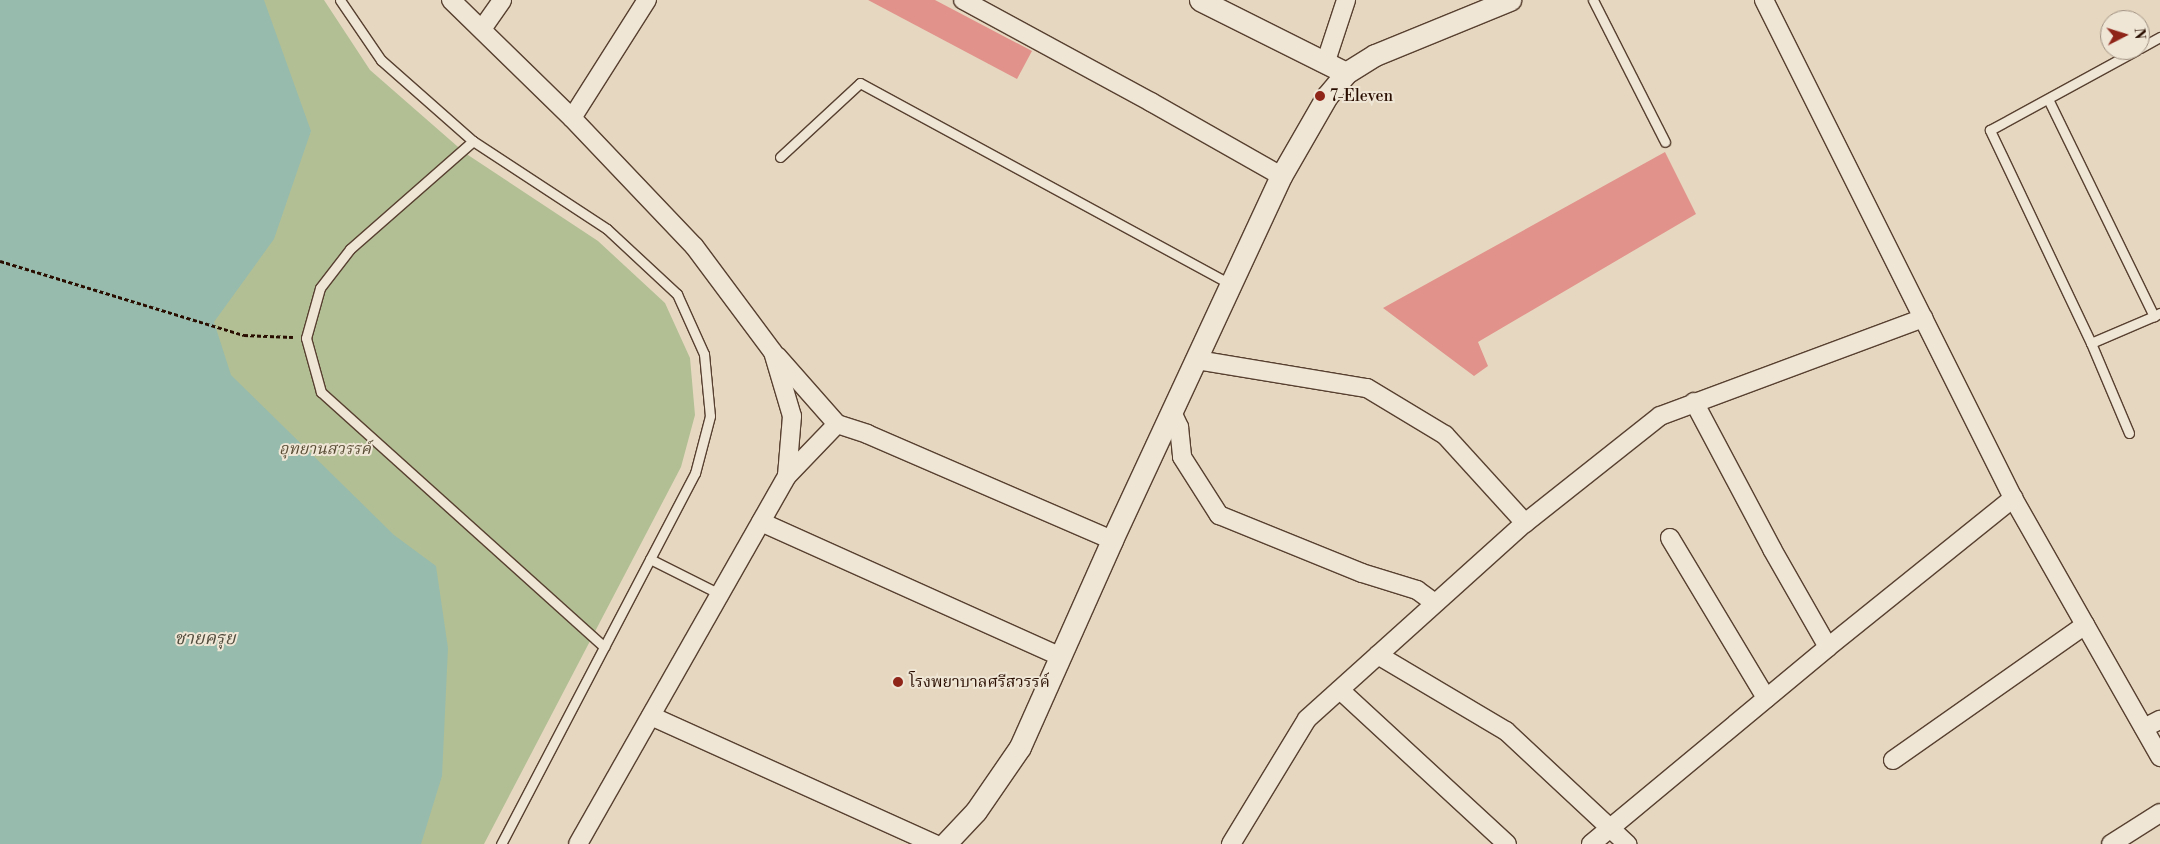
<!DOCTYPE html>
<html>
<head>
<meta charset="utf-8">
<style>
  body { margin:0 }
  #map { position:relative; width:2160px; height:844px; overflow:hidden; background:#e6d8c0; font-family:"Libre Bodoni","Noto Serif Thai",serif }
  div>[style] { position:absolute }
  .green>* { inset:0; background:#b2bf95 }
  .water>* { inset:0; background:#97bbac }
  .building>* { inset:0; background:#e1928b }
  .path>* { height:3px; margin-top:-1.5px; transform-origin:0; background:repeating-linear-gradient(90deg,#290e00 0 4px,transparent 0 6.5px) }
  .roads { filter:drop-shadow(1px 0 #584030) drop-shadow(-1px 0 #584030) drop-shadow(0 1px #584030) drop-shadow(0 -1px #584030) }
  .service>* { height:9px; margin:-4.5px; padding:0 4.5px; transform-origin:4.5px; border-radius:4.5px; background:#efe6d6 }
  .minor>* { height:18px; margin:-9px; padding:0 9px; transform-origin:9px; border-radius:9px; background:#efe6d6 }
  .tertiary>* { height:21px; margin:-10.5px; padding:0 10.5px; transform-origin:10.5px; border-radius:10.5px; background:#efe6d6 }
  .dots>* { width:14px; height:14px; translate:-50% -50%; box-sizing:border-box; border:2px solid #efe6d6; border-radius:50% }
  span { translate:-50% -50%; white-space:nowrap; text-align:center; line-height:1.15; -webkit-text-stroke:4px #efe6d6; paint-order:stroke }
  .poi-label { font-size:16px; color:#290e00 }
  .left { translate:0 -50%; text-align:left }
  .park-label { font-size:16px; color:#594c34; font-style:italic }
  .water-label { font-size:18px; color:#504b3c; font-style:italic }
  .north { position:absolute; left:2100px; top:10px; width:50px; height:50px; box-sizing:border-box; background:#efe6d6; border:1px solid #a09080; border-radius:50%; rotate:85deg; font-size:14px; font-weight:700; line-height:20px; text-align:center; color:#290e00 }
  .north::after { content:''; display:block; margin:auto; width:18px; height:22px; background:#8f2418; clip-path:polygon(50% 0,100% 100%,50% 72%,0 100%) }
</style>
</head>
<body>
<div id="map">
  <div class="green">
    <i style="clip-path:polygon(0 0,324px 0,370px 70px,465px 153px,598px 241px,665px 303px,690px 358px,695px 415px,681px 467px,484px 844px,0 844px)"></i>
  </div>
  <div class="water">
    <i style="clip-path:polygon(0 0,264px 0,311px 131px,274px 239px,214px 322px,231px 375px,394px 535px,436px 566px,448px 648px,442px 776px,421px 844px,0 844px)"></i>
  </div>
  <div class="building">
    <i style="clip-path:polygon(868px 0,935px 0,1032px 51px,1017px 79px)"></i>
    <i style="clip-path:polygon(1665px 152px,1696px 214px,1478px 342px,1488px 366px,1474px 376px,1383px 308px)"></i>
  </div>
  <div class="path">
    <i style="left:0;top:261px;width:255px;rotate:16.9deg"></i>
    <i style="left:244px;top:335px;width:49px;rotate:2.3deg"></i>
  </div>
  <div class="roads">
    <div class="service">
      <i style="left:340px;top:0;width:73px;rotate:55.7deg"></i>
      <i style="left:381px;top:60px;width:123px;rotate:41.4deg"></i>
      <i style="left:473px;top:141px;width:160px;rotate:33.3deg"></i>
      <i style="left:607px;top:229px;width:96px;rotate:42.9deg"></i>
      <i style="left:677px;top:294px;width:66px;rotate:65.8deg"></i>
      <i style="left:704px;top:354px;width:62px;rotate:84.5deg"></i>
      <i style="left:710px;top:416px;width:59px;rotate:104.7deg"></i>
      <i style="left:695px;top:473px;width:419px;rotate:117.6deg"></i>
      <i style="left:1593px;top:0;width:159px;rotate:63.1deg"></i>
      <i style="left:2140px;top:48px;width:23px;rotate:-29deg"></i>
      <i style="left:2048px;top:99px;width:242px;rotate:64deg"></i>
      <i style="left:2154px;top:316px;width:7px;rotate:-27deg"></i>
      <i style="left:473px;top:141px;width:164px;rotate:138.7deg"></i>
      <i style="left:350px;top:249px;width:49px;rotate:127.6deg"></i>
      <i style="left:320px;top:288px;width:52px;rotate:105.6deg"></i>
      <i style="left:306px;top:338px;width:56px;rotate:74.5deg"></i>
      <i style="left:321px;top:392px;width:381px;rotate:42deg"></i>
      <i style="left:780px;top:157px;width:109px;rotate:-42.8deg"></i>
      <i style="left:860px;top:83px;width:421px;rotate:28.5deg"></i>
      <i style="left:2091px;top:343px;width:69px;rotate:-23.2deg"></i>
      <i style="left:2129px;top:433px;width:98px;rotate:-112.9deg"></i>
      <i style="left:2091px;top:343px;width:236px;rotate:-115.4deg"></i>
      <i style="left:1990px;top:130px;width:167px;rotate:-28.6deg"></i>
      <i style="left:650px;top:559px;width:78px;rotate:26.6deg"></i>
    </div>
    <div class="minor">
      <i style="left:451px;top:0;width:169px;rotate:44.3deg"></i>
      <i style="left:572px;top:118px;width:177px;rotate:46.4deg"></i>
      <i style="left:694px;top:246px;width:132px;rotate:53.3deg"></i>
      <i style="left:773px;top:352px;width:67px;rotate:73.5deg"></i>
      <i style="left:792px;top:416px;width:60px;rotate:94.8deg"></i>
      <i style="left:787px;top:476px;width:423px;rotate:119.6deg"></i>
      <i style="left:963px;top:0;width:214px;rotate:28.5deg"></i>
      <i style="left:1151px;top:102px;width:150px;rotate:29.6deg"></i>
      <i style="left:1764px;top:0;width:557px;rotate:63.43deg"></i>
      <i style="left:2013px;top:498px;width:298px;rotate:60.4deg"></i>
      <i style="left:482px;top:29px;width:35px;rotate:-55deg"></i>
      <i style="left:1326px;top:61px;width:64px;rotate:-71.8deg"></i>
      <i style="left:572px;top:118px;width:140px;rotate:-57.6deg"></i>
      <i style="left:777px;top:356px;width:91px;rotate:48.6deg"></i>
      <i style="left:837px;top:424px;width:32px;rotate:18deg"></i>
      <i style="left:867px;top:434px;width:267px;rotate:23.4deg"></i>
      <i style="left:1197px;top:360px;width:172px;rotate:9.4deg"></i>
      <i style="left:1367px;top:388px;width:91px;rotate:31.1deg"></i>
      <i style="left:1445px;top:435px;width:119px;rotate:47.7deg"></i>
      <i style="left:1694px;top:402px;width:166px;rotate:62deg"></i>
      <i style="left:1772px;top:549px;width:113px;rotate:60.3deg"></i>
      <i style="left:1172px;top:412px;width:17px;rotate:65deg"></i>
      <i style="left:1179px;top:427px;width:30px;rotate:84deg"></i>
      <i style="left:1182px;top:457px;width:69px;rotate:57.5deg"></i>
      <i style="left:1219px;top:515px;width:154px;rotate:22.1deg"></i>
      <i style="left:1362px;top:573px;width:58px;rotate:17.2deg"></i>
      <i style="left:1417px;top:590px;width:22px;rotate:36deg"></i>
      <i style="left:787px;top:476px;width:72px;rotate:-46.1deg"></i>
      <i style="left:761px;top:522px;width:329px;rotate:24.2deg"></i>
      <i style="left:1670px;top:538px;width:187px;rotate:59deg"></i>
      <i style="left:1378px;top:655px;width:149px;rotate:30.7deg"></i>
      <i style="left:1506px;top:731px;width:166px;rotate:43deg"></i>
      <i style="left:1340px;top:690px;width:227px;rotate:42.7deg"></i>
      <i style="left:651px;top:716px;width:311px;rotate:24.3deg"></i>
      <i style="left:2144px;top:728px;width:18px;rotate:-27deg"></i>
      <i style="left:1893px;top:760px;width:235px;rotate:-35.1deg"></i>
      <i style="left:1231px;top:844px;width:146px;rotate:-58.7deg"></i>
      <i style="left:1307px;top:719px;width:293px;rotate:-42deg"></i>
      <i style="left:1525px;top:523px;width:172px;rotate:-38.4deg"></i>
      <i style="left:1660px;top:416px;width:281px;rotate:-20.4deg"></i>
      <i style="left:1591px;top:844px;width:308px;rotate:-39.7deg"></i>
      <i style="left:1828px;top:647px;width:238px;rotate:-38.8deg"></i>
      <i style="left:2111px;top:844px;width:58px;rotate:-32.3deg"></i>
    </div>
    <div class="tertiary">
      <i style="left:1200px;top:0;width:163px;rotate:26.6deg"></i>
      <i style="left:945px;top:844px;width:45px;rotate:-46.8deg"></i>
      <i style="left:976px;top:811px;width:78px;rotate:-55.5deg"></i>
      <i style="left:1020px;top:747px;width:227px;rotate:-66deg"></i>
      <i style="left:1112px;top:540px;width:401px;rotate:-65.1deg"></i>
      <i style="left:1281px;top:176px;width:92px;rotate:-60.1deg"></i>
      <i style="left:1327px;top:96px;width:30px;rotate:-50deg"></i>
      <i style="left:1346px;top:73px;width:34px;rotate:-32deg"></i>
      <i style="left:1375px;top:55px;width:146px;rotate:-22.2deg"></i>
    </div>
  </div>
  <div class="dots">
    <i style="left:1320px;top:96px;background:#8f2418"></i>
    <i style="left:898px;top:682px;background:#8f2418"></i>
  </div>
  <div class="poi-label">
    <span class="left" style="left:1330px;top:96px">7-Eleven</span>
    <span class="left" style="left:909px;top:682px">โรงพยาบาลศรีสวรรค์</span>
  </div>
  <div class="park-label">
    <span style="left:325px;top:449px">อุทยานสวรรค์</span>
  </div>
  <div class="water-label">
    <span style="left:205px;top:639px">ชายครุย</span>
  </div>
  <div class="north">N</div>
</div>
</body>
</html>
